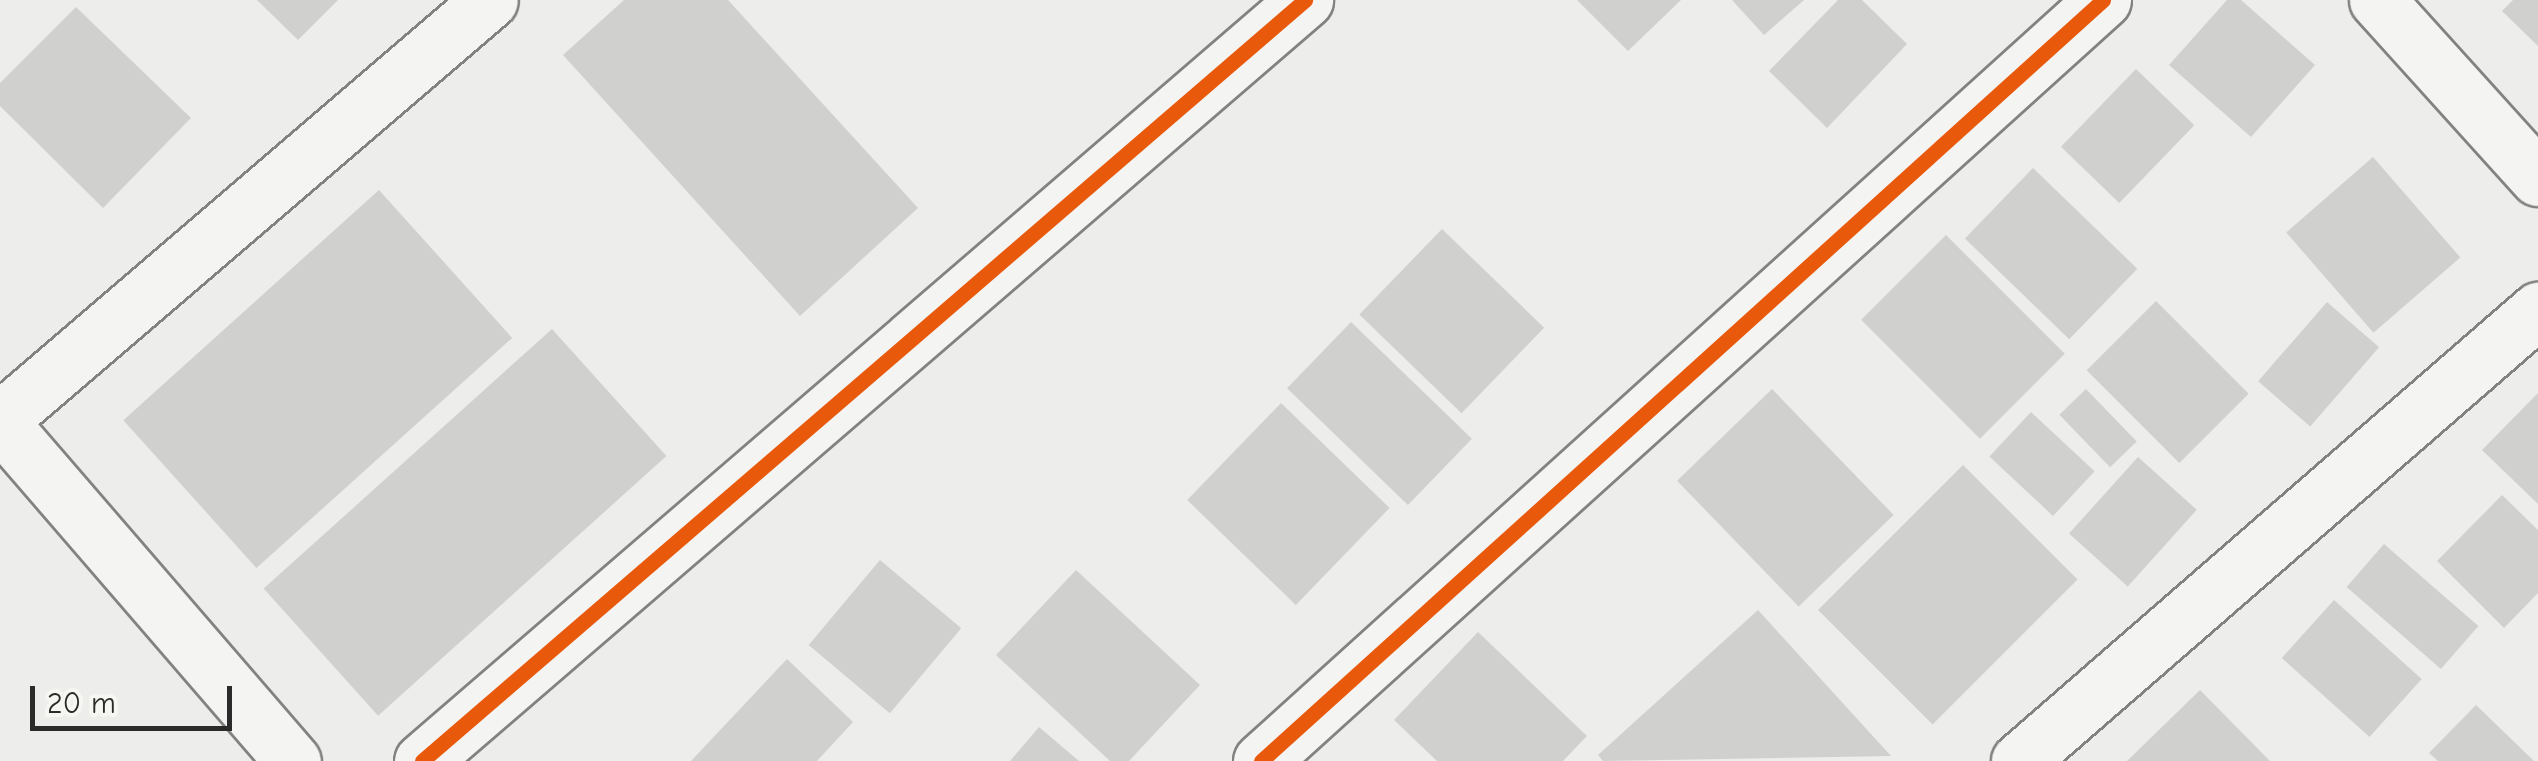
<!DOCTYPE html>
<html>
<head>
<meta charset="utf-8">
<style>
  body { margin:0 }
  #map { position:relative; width:2538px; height:761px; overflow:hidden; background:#ededeb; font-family:"Comic Neue",sans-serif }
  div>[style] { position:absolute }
  .building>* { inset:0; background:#d0d0cf; transform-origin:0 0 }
  .roads { filter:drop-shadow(2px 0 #828281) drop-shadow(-2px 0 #828281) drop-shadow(0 2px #828281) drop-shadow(0 -2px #828281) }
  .minor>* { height:55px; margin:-27.5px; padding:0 27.5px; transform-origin:27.5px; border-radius:27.5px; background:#f4f4f2 }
  .cycleway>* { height:15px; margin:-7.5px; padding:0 7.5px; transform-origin:7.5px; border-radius:7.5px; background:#e8590c }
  span { translate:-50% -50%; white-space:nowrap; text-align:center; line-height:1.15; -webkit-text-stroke:10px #f6f6f2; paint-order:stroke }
  .scale { position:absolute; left:30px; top:686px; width:202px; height:45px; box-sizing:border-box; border:5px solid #2b2b2b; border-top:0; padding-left:12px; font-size:30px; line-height:35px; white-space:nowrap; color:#2b2b2b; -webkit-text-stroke:8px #f6f6f2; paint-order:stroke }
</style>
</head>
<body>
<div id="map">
  <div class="building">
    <i style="clip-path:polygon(257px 0,338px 0,298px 40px)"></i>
    <i style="clip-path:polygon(624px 0,728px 0,918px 208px,800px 316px,563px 55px)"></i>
    <i style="clip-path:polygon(1577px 0,1681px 0,1628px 51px)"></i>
    <i style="clip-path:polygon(1732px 0,1804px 0,1764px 35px)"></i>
    <i style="clip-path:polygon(1838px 0,1862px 0,1907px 44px,1827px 128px,1769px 71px)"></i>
    <i style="clip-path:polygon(2227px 0,2241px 0,2315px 65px,2251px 137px,2169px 65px)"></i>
    <i style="clip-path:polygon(2513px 0,2538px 0,2538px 46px,2502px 11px)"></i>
    <i style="clip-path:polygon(76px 7px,191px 118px,103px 208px,0 106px,0 83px)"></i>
    <i style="left:2136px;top:69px;width:81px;height:108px;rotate:44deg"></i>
    <i style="left:2373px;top:157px;width:133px;height:115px;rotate:49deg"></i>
    <i style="left:2033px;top:168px;width:145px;height:98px;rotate:44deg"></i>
    <i style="left:379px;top:190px;width:199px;height:344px;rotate:48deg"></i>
    <i style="left:1442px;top:229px;width:142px;height:119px;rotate:44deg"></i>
    <i style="left:1946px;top:235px;width:168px;height:120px;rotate:45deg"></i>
    <i style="left:2156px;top:301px;width:131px;height:98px;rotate:45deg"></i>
    <i style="left:2327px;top:302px;width:69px;height:105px;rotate:41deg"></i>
    <i style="left:1351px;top:322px;width:168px;height:92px;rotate:44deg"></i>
    <i style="left:552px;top:329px;width:171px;height:388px;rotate:48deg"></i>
    <i style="left:1772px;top:389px;width:175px;height:132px;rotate:46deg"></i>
    <i style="left:2086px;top:389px;width:73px;height:37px;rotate:46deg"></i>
    <i style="clip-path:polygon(2538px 393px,2538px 504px,2482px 450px)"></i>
    <i style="left:1281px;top:403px;width:151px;height:135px;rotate:44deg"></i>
    <i style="left:2031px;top:412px;width:87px;height:61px;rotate:43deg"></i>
    <i style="left:2138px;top:457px;width:79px;height:103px;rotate:42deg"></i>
    <i style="left:1963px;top:465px;width:162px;height:205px;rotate:45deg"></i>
    <i style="clip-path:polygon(2502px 495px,2538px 530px,2538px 593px,2504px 628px,2437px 561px)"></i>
    <i style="left:2384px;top:544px;width:125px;height:57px;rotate:41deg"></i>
    <i style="left:880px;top:560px;width:106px;height:111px;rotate:40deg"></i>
    <i style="clip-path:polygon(1076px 570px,1200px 685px,1129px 761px,1110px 761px,996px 655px)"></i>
    <i style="left:2334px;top:600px;width:118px;height:78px;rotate:42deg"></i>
    <i style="clip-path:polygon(1758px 610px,1891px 756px,1603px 761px,1598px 755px)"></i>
    <i style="clip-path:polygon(1478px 632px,1587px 736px,1563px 761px,1437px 761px,1394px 720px)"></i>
    <i style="clip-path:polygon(787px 659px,853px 722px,817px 761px,691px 761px)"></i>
    <i style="clip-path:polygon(2200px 690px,2270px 761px,2127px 761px)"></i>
    <i style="clip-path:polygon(2476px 705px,2534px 761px,2438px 761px,2429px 753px)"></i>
    <i style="clip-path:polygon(1039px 727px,1079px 761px,1010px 761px)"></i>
  </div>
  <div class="roads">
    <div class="minor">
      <i style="left:2377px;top:0;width:240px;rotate:47.9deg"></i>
      <i style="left:0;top:420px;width:645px;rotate:-40.6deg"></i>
      <i style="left:0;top:422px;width:448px;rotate:49.2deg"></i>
      <i style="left:422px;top:761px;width:1166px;rotate:-40.76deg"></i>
      <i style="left:1261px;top:761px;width:1135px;rotate:-42.11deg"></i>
      <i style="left:2019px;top:761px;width:688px;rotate:-40.99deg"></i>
    </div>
  </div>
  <div class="cycleway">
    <i style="left:422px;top:761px;width:1166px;rotate:-40.76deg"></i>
    <i style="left:1261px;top:761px;width:1135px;rotate:-42.11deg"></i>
  </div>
  <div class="scale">20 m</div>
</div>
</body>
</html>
